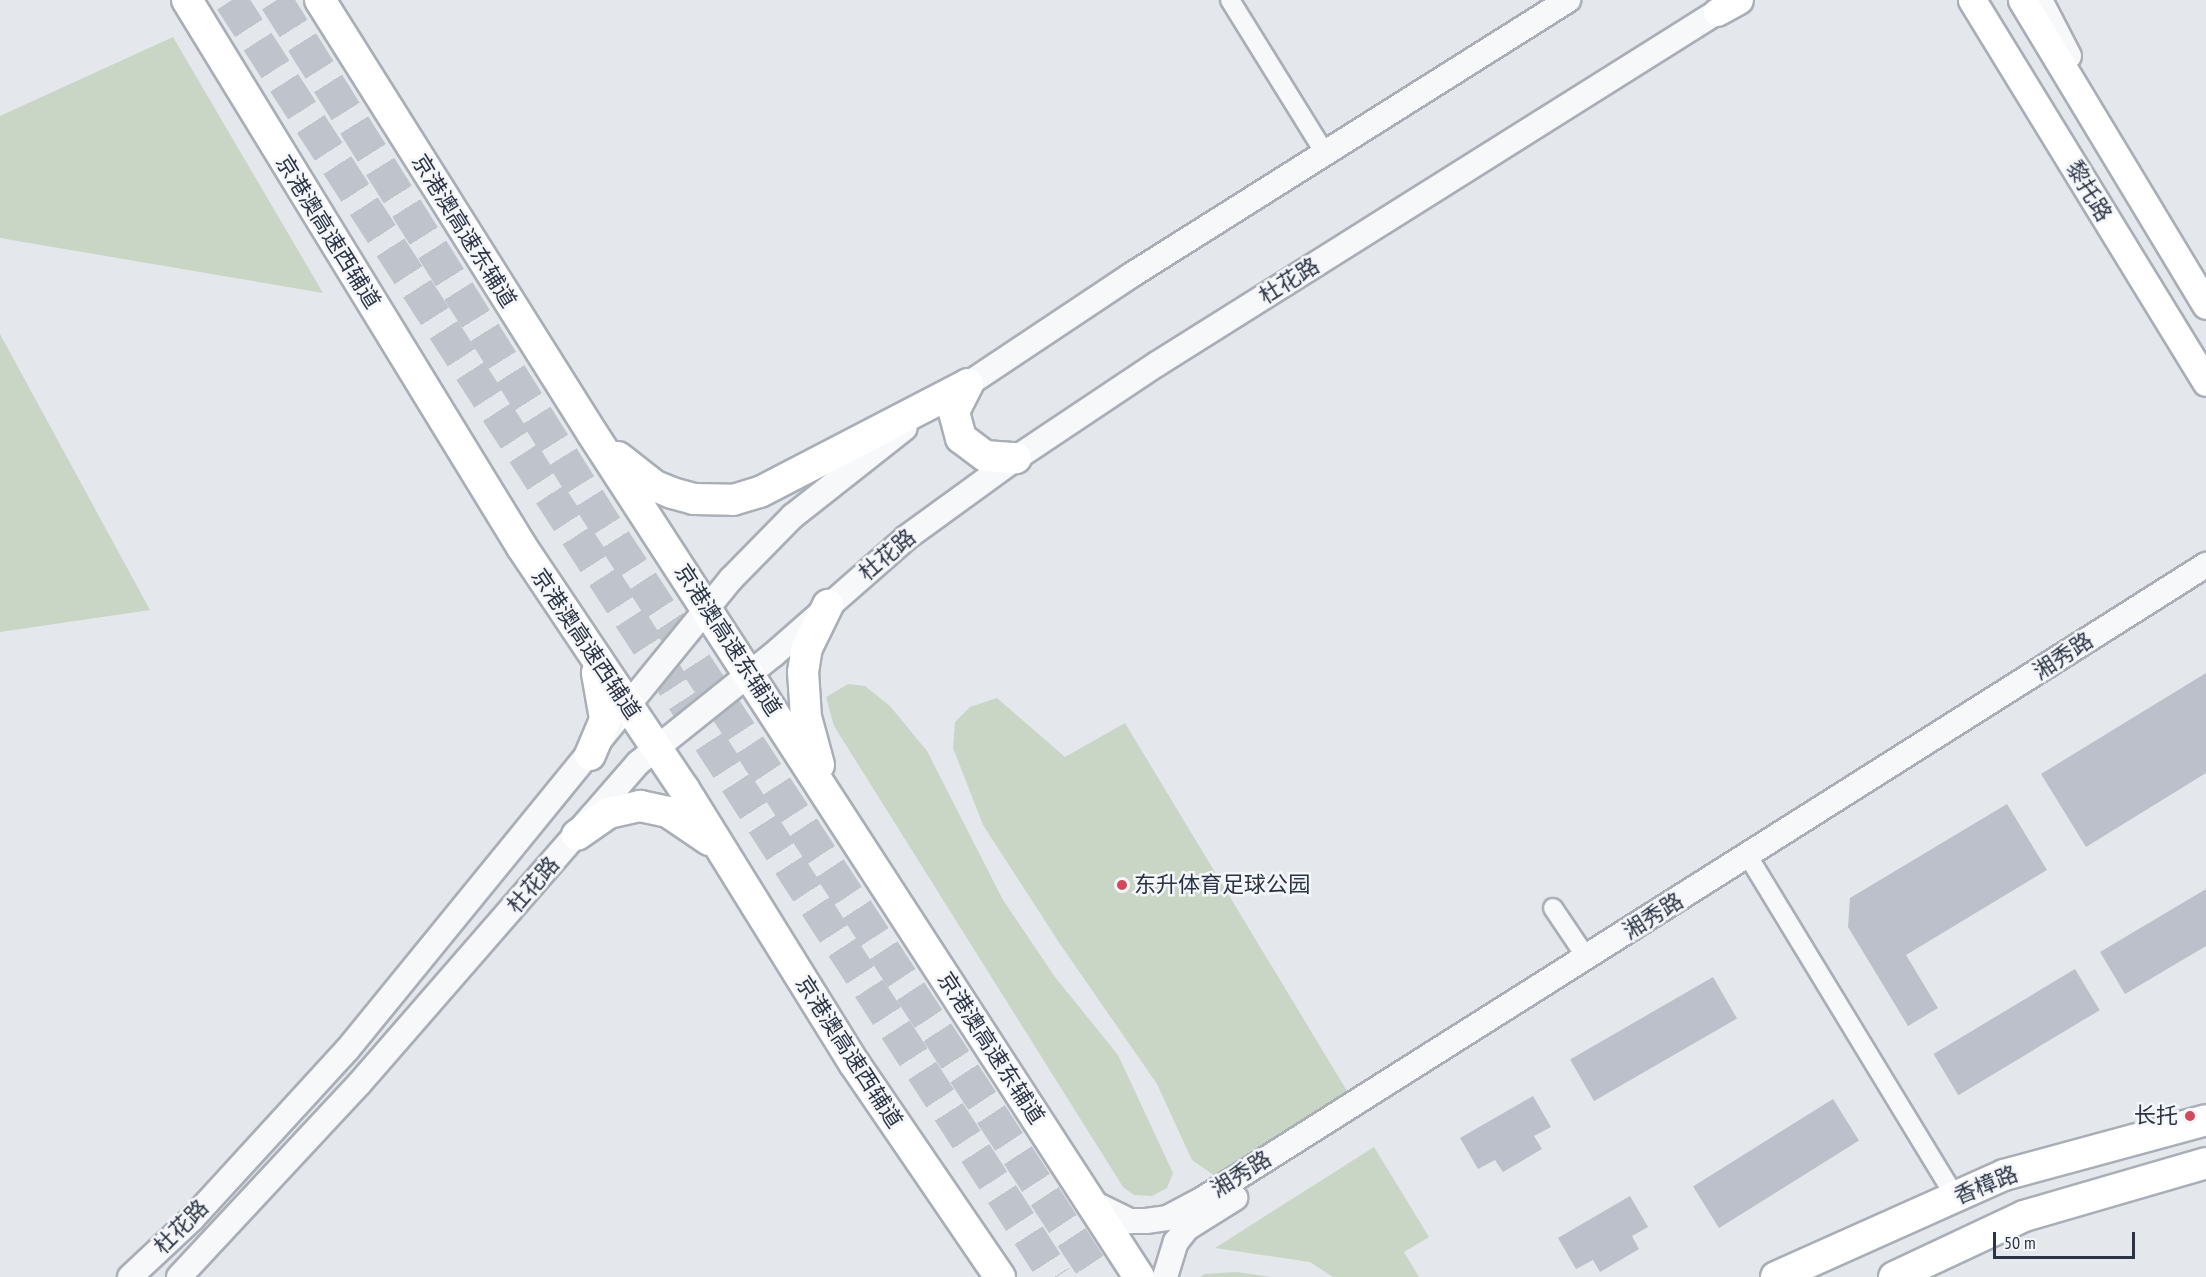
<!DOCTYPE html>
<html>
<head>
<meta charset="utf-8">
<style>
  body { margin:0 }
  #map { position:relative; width:2206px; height:1277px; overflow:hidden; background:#e4e7ec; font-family:"PT Sans Narrow","Noto Sans SC",sans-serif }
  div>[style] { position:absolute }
  .green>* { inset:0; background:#c9d6c5 }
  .building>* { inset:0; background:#bbc0ca; transform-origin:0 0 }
  .motorway-tunnel>* { height:33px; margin-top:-16.5px; transform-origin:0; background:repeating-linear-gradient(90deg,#bfc3cb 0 33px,transparent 0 49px) }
  .roads { filter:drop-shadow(2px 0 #a9aeb7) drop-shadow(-2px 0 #a9aeb7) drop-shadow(0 2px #a9aeb7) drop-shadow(0 -2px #a9aeb7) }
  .minor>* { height:18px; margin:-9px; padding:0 9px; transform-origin:9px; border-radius:9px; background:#f7f8fa }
  .tertiary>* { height:24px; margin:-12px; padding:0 12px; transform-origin:12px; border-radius:12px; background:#f7f8fa }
  .secondary>* { height:27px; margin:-13.5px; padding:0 13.5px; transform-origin:13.5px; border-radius:13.5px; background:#fff }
  .primary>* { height:30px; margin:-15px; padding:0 15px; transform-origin:15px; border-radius:15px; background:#fff }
  .dots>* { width:16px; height:16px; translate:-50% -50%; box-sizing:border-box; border:3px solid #f4f6f9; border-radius:50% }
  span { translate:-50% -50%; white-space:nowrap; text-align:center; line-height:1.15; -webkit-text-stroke:5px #f4f6f9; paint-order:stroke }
  .street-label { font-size:22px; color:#2b3445 }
  .poi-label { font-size:22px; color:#2b3445 }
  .left { translate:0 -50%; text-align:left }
  .right { translate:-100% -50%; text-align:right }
  .scale { position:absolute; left:1993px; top:1232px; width:142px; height:27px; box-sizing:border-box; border:3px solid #2b3445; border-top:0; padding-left:8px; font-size:18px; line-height:21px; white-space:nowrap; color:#2b3445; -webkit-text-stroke:4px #f4f6f9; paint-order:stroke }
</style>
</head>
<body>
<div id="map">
  <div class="green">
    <i style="clip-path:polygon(173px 37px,323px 293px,0 238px,0 116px)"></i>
    <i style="clip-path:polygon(0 334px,150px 610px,0 632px)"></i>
    <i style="clip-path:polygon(848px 684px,865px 686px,890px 706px,927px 751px,1003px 900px,1055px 977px,1118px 1055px,1173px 1173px,1167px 1188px,1152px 1196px,1134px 1195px,1123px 1187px,834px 726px,826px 697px)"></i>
    <i style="clip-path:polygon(997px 698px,1065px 757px,1125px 723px,1347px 1091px,1215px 1176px,1192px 1160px,1157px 1084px,1060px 944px,983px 825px,953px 748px,955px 722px,970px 707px)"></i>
    <i style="clip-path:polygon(1374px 1147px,1429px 1237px,1404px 1252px,1419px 1277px,1333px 1277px,1310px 1262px,1215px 1248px)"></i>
    <i style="clip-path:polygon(1236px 1272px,1272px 1277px,1200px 1277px,1205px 1274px)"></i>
  </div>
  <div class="building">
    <i style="clip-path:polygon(2206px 673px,2206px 773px,2086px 847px,2041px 774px)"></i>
    <i style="clip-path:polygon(2007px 804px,2047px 870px,1906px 955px,1938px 1008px,1908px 1026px,1848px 927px,1850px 898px)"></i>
    <i style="clip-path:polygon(2206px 889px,2206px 946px,2125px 994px,2100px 952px)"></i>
    <i style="left:2075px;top:969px;width:48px;height:165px;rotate:59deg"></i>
    <i style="left:1713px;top:977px;width:48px;height:165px;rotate:60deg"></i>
    <i style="clip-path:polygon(1533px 1096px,1551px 1127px,1534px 1136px,1542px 1149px,1503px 1172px,1495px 1160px,1478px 1169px,1460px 1138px)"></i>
    <i style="left:1833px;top:1099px;width:49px;height:165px;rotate:58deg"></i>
    <i style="clip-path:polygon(1630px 1196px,1648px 1227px,1632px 1236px,1639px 1249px,1600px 1272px,1593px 1260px,1576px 1269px,1558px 1238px)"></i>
  </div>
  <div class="motorway-tunnel">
    <i style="left:231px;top:0;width:1520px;rotate:57.14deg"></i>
    <i style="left:276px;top:0;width:638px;rotate:57.88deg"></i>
    <i style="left:615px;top:540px;width:881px;rotate:56.76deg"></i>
  </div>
  <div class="roads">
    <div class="minor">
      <i style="left:1230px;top:0;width:180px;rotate:58.2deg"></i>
      <i style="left:1748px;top:856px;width:399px;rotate:58.7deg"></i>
      <i style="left:1553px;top:908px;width:59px;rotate:56deg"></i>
    </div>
    <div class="tertiary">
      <i style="left:2040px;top:0;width:63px;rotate:62.6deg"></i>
      <i style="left:953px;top:394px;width:213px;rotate:-33.7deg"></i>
      <i style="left:1130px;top:276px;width:518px;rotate:-32.22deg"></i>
      <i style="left:1089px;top:1201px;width:46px;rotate:26deg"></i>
      <i style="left:1130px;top:1221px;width:16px"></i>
      <i style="left:1146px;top:1221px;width:21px;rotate:-8deg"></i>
      <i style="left:1167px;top:1218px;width:41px;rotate:-27.8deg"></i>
      <i style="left:1203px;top:1199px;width:1187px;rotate:-32.3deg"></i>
      <i style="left:130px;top:1277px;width:85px;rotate:-43.1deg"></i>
      <i style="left:192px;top:1219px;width:229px;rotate:-47.5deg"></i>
      <i style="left:347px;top:1050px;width:608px;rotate:-50.81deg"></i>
      <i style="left:731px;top:579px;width:88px;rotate:-45.5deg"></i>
      <i style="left:793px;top:516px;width:142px;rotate:-38.2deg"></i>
      <i style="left:179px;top:1277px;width:264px;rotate:-47deg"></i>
      <i style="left:359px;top:1084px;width:425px;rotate:-49deg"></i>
      <i style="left:638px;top:763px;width:173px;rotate:-38.7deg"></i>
      <i style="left:773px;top:655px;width:177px;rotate:-41.3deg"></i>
      <i style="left:906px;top:538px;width:136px;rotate:-36deg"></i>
      <i style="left:1016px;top:458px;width:169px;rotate:-33.7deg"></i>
      <i style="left:1157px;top:364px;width:680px;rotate:-32.15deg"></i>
      <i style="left:1165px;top:1277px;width:37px;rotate:-73deg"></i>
      <i style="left:1176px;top:1242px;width:18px;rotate:-52deg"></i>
      <i style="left:1187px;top:1228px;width:57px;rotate:-32deg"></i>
    </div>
    <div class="secondary">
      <i style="left:1972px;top:0;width:448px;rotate:58.5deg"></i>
      <i style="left:2022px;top:0;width:356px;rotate:58.9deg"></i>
      <i style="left:1717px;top:12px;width:25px;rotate:-29deg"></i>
    </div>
    <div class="primary">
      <i style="left:187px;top:0;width:641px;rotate:58.52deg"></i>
      <i style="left:522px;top:547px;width:291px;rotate:56.2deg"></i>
      <i style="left:684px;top:789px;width:322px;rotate:58.2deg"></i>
      <i style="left:854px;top:1063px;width:259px;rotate:55.7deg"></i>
      <i style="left:320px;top:0;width:511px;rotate:57.86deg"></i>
      <i style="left:592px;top:433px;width:1006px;rotate:57.05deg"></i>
      <i style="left:968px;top:384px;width:31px;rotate:117deg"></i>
      <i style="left:954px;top:412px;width:27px;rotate:75deg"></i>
      <i style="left:961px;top:438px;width:30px;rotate:37deg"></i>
      <i style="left:985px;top:456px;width:31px;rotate:4deg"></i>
      <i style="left:618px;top:457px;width:47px;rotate:38.1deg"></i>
      <i style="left:655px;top:486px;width:18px;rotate:22deg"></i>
      <i style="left:672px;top:493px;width:23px;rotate:15deg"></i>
      <i style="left:694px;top:499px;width:39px;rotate:1deg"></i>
      <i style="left:733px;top:500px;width:28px;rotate:-17deg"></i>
      <i style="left:760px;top:492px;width:234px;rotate:-27.4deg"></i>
      <i style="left:590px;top:755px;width:39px;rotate:-67deg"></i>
      <i style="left:605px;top:719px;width:47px;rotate:-99.9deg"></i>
      <i style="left:819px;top:765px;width:50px;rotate:-105.2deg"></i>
      <i style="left:806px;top:717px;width:45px;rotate:-93.8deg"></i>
      <i style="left:803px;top:672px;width:24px;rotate:-81deg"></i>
      <i style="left:807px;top:648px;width:48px;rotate:-64deg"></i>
      <i style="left:577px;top:835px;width:39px;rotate:-35deg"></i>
      <i style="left:609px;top:813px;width:32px;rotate:-13deg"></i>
      <i style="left:640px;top:806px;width:29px;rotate:12deg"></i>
      <i style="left:668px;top:812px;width:50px;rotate:34.3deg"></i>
      <i style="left:1776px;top:1277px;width:250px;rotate:-24.1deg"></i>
      <i style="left:2004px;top:1175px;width:209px;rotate:-15.2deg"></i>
      <i style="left:1894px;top:1277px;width:144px;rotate:-25.1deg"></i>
      <i style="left:2024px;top:1216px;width:190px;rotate:-16.2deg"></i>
    </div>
  </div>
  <div class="dots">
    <i style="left:1122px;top:885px;background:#d1495b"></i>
    <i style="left:2190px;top:1116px;background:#d1495b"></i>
  </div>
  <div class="street-label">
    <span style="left:2089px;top:191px;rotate:59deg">黎托路</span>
    <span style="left:464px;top:231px;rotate:58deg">京港澳高速东辅道</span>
    <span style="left:328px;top:232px;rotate:58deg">京港澳高速西辅道</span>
    <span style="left:1289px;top:281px;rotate:-32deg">杜花路</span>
    <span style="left:887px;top:555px;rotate:-40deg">杜花路</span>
    <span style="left:728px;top:640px;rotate:57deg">京港澳高速东辅道</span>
    <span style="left:586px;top:644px;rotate:56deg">京港澳高速西辅道</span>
    <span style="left:2063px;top:656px;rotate:-33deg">湘秀路</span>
    <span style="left:533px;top:885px;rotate:-49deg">杜花路</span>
    <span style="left:1653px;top:916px;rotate:-32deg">湘秀路</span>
    <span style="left:991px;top:1048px;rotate:57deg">京港澳高速东辅道</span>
    <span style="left:849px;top:1052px;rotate:57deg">京港澳高速西辅道</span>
    <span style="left:1241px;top:1174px;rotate:-32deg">湘秀路</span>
    <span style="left:1986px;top:1185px;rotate:-22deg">香樟路</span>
    <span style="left:181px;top:1227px;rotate:-45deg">杜花路</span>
  </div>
  <div class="poi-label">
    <span class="left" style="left:1134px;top:885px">东升体育足球公园</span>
    <span class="right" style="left:2178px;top:1116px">长托</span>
  </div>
  <div class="scale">50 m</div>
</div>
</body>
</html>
